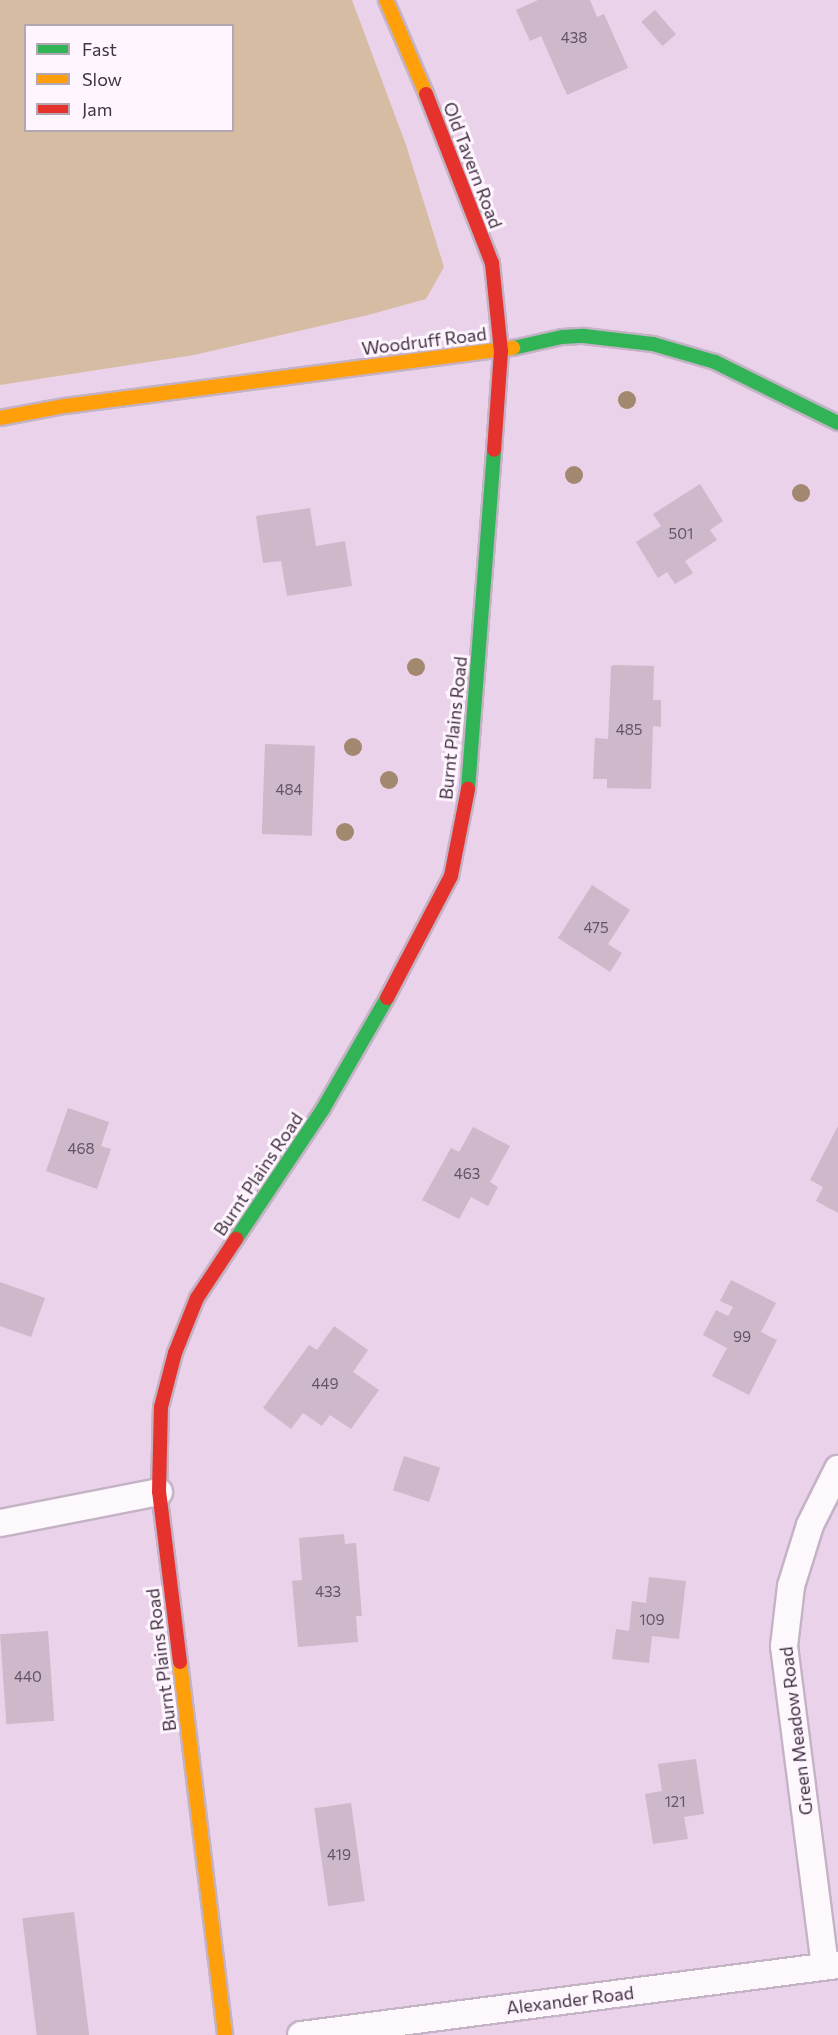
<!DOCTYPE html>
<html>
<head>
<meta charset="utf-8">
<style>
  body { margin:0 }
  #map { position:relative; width:838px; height:2035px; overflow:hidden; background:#e9d2ea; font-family:Commissioner,sans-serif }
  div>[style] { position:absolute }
  .green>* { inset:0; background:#d7bca4 }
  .building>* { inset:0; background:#cdb9c9; transform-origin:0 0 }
  .roads { filter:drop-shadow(2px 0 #c4b2c5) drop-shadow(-2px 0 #c4b2c5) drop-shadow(0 2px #c4b2c5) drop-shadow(0 -2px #c4b2c5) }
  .street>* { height:26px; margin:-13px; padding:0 13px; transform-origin:13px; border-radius:13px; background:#fcf8fc }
  .fast>* { height:14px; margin:-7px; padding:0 7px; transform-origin:7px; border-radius:7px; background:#30b455 }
  .slow>* { height:14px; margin:-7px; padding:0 7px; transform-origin:7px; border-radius:7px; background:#ff9f0a }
  .jam>* { height:14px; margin:-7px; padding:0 7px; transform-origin:7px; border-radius:7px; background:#e5322d }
  .trees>* { width:18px; height:18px; margin:-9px; border-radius:50%; background:#a2886e }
  span { translate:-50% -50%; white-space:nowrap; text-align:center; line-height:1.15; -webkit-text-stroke:6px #fef5fe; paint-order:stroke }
  .number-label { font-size:15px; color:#655464 }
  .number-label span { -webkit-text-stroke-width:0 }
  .street-label { font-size:18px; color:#423243 }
  .legend { position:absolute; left:24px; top:24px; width:210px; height:108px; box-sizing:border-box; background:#fef5fe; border:2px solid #b3a7b3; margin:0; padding:8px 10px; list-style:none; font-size:18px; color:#423243 }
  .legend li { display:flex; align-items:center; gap:12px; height:30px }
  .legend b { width:30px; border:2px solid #b3a7b3 }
</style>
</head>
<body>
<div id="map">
  <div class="green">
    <i style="clip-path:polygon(evenodd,0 0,352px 0,406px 145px,444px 267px,426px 299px,368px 315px,194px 355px,0 385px,0 0,26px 26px,232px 26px,232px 130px,26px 130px,26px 26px)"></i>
  </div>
  <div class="building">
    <i style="clip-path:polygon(538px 0,590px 0,597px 17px,604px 14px,628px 68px,567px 95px,541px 36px,530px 41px,516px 10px)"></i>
    <i style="left:655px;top:10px;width:32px;height:18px;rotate:49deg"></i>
    <i style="clip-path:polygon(700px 484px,723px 521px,710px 530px,717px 540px,685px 561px,693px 573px,675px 584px,667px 572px,658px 578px,636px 542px,661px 526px,653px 514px)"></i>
    <i style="clip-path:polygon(310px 508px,316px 546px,345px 541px,352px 586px,287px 596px,281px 561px,263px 563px,256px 516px)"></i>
    <i style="clip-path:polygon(613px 665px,654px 666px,653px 700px,661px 700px,661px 727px,653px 726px,651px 789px,607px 788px,607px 779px,593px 779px,595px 738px,608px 739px,611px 667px)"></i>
    <i style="left:265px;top:744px;width:50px;height:90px;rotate:2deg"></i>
    <i style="clip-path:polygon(592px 885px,630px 910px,608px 944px,622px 953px,610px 972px,558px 938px)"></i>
    <i style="clip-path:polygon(68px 1108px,109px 1122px,101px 1146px,111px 1149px,97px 1189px,46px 1171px)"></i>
    <i style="clip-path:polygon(838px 1126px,838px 1213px,816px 1201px,823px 1187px,810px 1180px)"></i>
    <i style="clip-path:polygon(473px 1127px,510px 1146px,490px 1182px,498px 1187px,488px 1206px,471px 1197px,459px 1219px,422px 1200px,451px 1148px,459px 1152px)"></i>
    <i style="clip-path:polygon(731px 1280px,776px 1303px,761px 1332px,777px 1340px,749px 1395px,712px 1376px,727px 1348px,703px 1335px,716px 1310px,728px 1316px,733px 1307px,720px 1301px)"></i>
    <i style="clip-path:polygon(0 1282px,45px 1298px,31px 1337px,0 1326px)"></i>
    <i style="clip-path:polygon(334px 1326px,368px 1350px,353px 1372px,379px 1390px,351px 1429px,330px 1415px,322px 1426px,303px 1413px,291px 1429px,263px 1408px,309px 1345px,317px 1350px)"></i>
    <i style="left:404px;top:1456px;width:38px;height:36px;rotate:18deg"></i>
    <i style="clip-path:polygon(344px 1534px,345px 1544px,356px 1543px,362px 1616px,356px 1616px,358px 1642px,298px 1647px,292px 1581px,302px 1580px,299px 1538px)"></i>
    <i style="clip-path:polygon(649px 1577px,686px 1581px,679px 1639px,652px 1636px,649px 1663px,612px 1659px,616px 1629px,629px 1631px,632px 1601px,646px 1603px)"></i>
    <i style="left:48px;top:1631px;width:90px;height:48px;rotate:86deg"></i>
    <i style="clip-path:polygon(696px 1759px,704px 1814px,684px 1817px,688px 1839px,653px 1844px,645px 1794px,662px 1791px,658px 1764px)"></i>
    <i style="left:351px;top:1803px;width:99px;height:37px;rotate:82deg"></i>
    <i style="left:74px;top:1912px;width:124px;height:52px;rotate:83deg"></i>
  </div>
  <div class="roads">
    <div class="street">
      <i style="left:0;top:1523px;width:162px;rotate:-11deg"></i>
      <i style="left:825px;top:1966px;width:323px;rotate:-97.3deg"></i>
      <i style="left:784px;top:1646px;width:60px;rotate:-83.3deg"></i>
      <i style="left:791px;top:1586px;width:64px;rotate:-72.7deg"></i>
      <i style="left:810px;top:1525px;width:63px;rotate:-63.4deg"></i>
      <i style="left:301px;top:2035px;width:542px;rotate:-7.43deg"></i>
    </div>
    <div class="fast">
      <i style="left:513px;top:348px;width:50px;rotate:-12.7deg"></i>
      <i style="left:562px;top:337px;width:22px;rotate:-3deg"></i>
      <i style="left:584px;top:336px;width:69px;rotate:6.6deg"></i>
      <i style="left:653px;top:344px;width:65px;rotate:16.2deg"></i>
      <i style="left:715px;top:362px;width:137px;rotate:26.4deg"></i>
      <i style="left:468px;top:789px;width:340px;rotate:-85.6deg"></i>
      <i style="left:236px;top:1239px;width:156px;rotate:-56.2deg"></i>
      <i style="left:323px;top:1109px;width:128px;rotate:-60deg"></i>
    </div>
    <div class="slow">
      <i style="left:386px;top:0;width:102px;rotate:66.9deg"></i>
      <i style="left:0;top:418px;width:66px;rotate:-10.5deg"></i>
      <i style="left:65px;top:406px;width:452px;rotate:-7.4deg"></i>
      <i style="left:180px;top:1662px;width:376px;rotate:83.1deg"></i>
    </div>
    <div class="jam">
      <i style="left:426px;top:94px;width:181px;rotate:68.7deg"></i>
      <i style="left:492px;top:263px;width:88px;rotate:84.2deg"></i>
      <i style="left:501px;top:351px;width:99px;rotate:94deg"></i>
      <i style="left:387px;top:998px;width:138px;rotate:-62.3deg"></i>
      <i style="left:451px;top:876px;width:89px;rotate:-78.9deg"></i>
      <i style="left:180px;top:1662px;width:171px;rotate:-97deg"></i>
      <i style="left:159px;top:1492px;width:85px;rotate:-88.7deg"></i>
      <i style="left:161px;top:1407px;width:56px;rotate:-75.5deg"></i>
      <i style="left:175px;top:1353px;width:59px;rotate:-68.2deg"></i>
      <i style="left:197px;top:1298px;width:71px;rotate:-56.5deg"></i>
    </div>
  </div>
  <div class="trees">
    <i style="left:627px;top:400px"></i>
    <i style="left:574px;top:475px"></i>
    <i style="left:801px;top:493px"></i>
    <i style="left:416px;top:667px"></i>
    <i style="left:353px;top:747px"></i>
    <i style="left:389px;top:780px"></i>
    <i style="left:345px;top:832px"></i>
  </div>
  <div class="number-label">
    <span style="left:574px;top:38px">438</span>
    <span style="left:681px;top:534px">501</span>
    <span style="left:629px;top:730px">485</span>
    <span style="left:289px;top:790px">484</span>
    <span style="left:596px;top:928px">475</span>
    <span style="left:81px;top:1149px">468</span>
    <span style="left:467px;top:1174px">463</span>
    <span style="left:742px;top:1337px">99</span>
    <span style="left:325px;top:1384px">449</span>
    <span style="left:328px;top:1592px">433</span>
    <span style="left:652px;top:1620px">109</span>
    <span style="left:28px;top:1677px">440</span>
    <span style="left:675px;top:1802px">121</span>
    <span style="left:339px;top:1855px">419</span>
  </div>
  <div class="street-label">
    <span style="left:473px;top:165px;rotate:69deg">Old Tavern Road</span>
    <span style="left:424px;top:341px;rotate:-7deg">Woodruff Road</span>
    <span style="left:453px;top:728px;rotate:-84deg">Burnt Plains Road</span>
    <span style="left:258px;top:1174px;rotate:-56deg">Burnt Plains Road</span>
    <span style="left:161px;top:1660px;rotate:-97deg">Burnt Plains Road</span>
    <span style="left:796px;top:1731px;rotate:-97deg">Green Meadow Road</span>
    <span style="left:570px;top:2000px;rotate:-7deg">Alexander Road</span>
  </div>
  <ul class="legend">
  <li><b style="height:8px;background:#30b455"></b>Fast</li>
  <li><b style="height:8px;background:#ff9f0a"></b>Slow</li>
  <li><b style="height:8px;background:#e5322d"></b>Jam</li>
  </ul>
</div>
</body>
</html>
